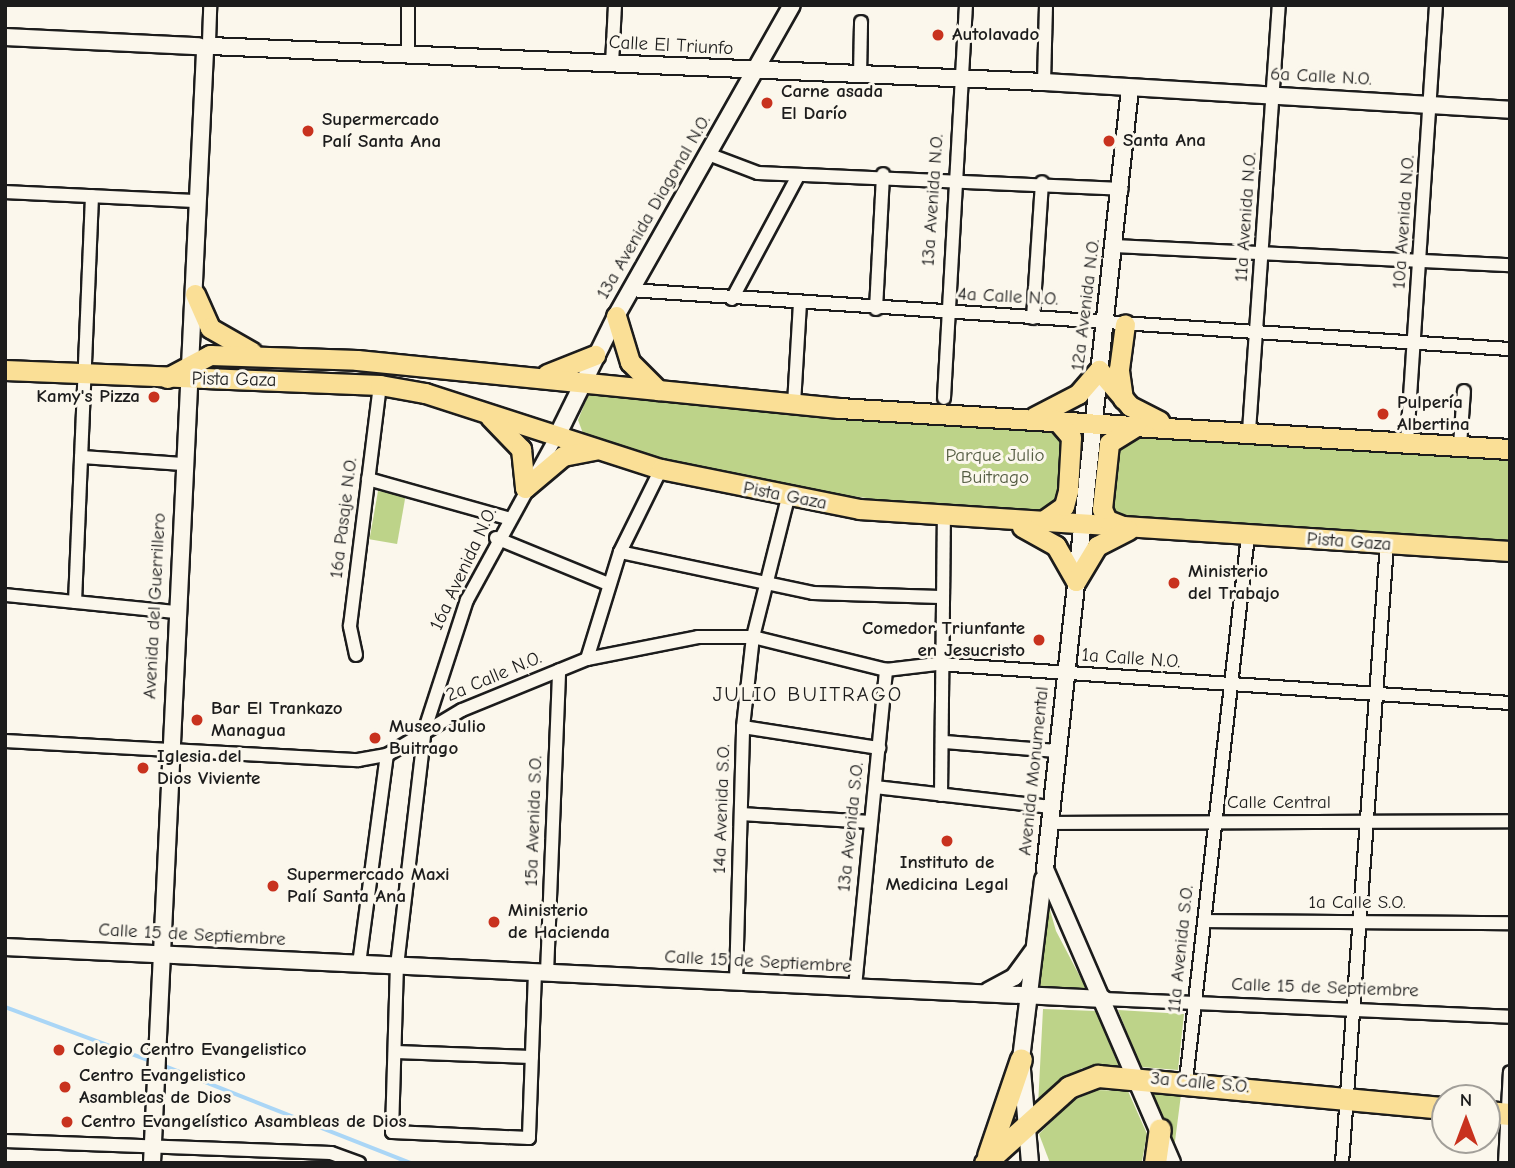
<!DOCTYPE html>
<html>
<head>
<meta charset="utf-8">
<style>
  body { margin:0 }
  #map { position:relative; width:1515px; height:1168px; overflow:hidden; background:#fbf7ec; font-family:"Comic Neue",sans-serif }
  div>[style] { position:absolute }
  .green>* { inset:0; background:#bdd389; transform-origin:0 0 }
  .stream>* { height:3.5px; margin:-1.75px; padding:0 1.75px; transform-origin:1.75px; border-radius:1.75px; background:#aad6f6 }
  .roads { filter:drop-shadow(2px 0 #1c1c1c) drop-shadow(-2px 0 #1c1c1c) drop-shadow(0 2px #1c1c1c) drop-shadow(0 -2px #1c1c1c) }
  .street>* { height:12px; margin:-6px; padding:0 6px; transform-origin:6px; border-radius:6px; background:#fbf7ec }
  .secondary>* { height:16px; margin:-8px; padding:0 8px; transform-origin:8px; border-radius:8px; background:#fbf7ec }
  .primary>* { height:19px; margin:-9.5px; padding:0 9.5px; transform-origin:9.5px; border-radius:9.5px; background:#fadf96 }
  .highway>* { height:21px; margin:-10.5px; padding:0 10.5px; transform-origin:10.5px; border-radius:10.5px; background:#fadf96 }
  .dots>* { width:19px; height:19px; translate:-50% -50%; box-sizing:border-box; border:4px solid #fbf7ec; border-radius:50% }
  span { translate:-50% -50%; white-space:nowrap; text-align:center; line-height:1.15; -webkit-text-stroke:6px #fbf7ec; paint-order:stroke }
  .poi-label { font-size:19px; color:#1c1c1c; font-weight:700 }
  .left { translate:0 -50%; text-align:left }
  .right { translate:-100% -50%; text-align:right }
  .street-label { font-size:19px; color:#1c1c1c }
  .park-label { font-size:19px; color:#545c42 }
  .neighbourhood-label { font-size:21px; color:#1c1c1c; letter-spacing:2px }
  .frame { position:absolute; inset:0; border:7px solid #1c1c1c; pointer-events:none }
  .north { position:absolute; left:1431px; top:1084px; width:70px; height:70px; box-sizing:border-box; background:#fbf7ec; border:2px solid #a29f99; border-radius:50%; rotate:0deg; font-size:19px; font-weight:700; line-height:28px; text-align:center; color:#1c1c1c }
  .north::after { content:''; display:block; margin:auto; width:24px; height:32px; background:#c8321e; clip-path:polygon(50% 0,100% 100%,50% 72%,0 100%) }
</style>
</head>
<body>
<div id="map">
  <div class="green">
    <i style="clip-path:polygon(589px 393px,1058px 428px,1066px 437px,1061px 504px,1049px 513px,938px 507px,756px 484px,584px 436px,578px 420px)"></i>
    <i style="clip-path:polygon(1129px 435px,1510px 457px,1510px 544px,1120px 521px,1110px 510px,1115px 448px)"></i>
    <i style="left:378px;top:491px;width:28px;height:49px;rotate:10deg"></i>
    <i style="clip-path:polygon(1048px 903px,1056px 931px,1087px 990px,1037px 988px)"></i>
    <i style="clip-path:polygon(1043px 1009px,1096px 1011px,1119px 1067px,1082px 1068px,1038px 1106px)"></i>
    <i style="clip-path:polygon(1118px 1010px,1184px 1014px,1178px 1070px,1141px 1067px)"></i>
    <i style="clip-path:polygon(1149px 1084px,1182px 1087px,1174px 1149px,1171px 1136px)"></i>
    <i style="clip-path:polygon(1096px 1090px,1128px 1091px,1147px 1134px,1142px 1161px,1050px 1163px,1039px 1134px,1072px 1101px)"></i>
  </div>
  <div class="stream">
    <i style="left:5px;top:1007px;width:156px;rotate:20.3deg"></i>
    <i style="left:162px;top:1065px;width:268px;rotate:21.5deg"></i>
  </div>
  <div class="roads">
    <div class="street">
      <i style="left:209px;top:42px;width:37px;rotate:-88deg"></i>
      <i style="left:408px;top:56px;width:51px;rotate:-90deg"></i>
      <i style="left:612px;top:64px;width:59px;rotate:-87.1deg"></i>
      <i style="left:860px;top:76px;width:54px;rotate:-88.9deg"></i>
      <i style="left:1044px;top:82px;width:77px;rotate:-88.5deg"></i>
      <i style="left:708px;top:154px;width:53px;rotate:20.8deg"></i>
      <i style="left:758px;top:173px;width:364px;rotate:2.5deg"></i>
      <i style="left:5px;top:192px;width:194px;rotate:2.7deg"></i>
      <i style="left:1115px;top:246px;width:395px;rotate:2.8deg"></i>
      <i style="left:630px;top:290px;width:882px;rotate:3.84deg"></i>
      <i style="left:732px;top:299px;width:140px;rotate:-61.8deg"></i>
      <i style="left:876px;top:309px;width:135px;rotate:-87deg"></i>
      <i style="left:1033px;top:318px;width:136px;rotate:-86.2deg"></i>
      <i style="left:944px;top:398px;width:394px;rotate:-86.8deg"></i>
      <i style="left:794px;top:404px;width:100px;rotate:-86.6deg"></i>
      <i style="left:1249px;top:431px;width:427px;rotate:-86deg"></i>
      <i style="left:1407px;top:442px;width:438px;rotate:-86.2deg"></i>
      <i style="left:1460px;top:445px;width:54px;rotate:-85.8deg"></i>
      <i style="left:81px;top:457px;width:103px;rotate:3.9deg"></i>
      <i style="left:368px;top:479px;width:144px;rotate:15.7deg"></i>
      <i style="left:496px;top:538px;width:121px;rotate:22.3deg"></i>
      <i style="left:620px;top:552px;width:197px;rotate:12deg"></i>
      <i style="left:813px;top:593px;width:127px;rotate:1.8deg"></i>
      <i style="left:5px;top:595px;width:170px;rotate:5.7deg"></i>
      <i style="left:75px;top:602px;width:406px;rotate:-87.6deg"></i>
      <i style="left:356px;top:655px;width:30px;rotate:-102deg"></i>
      <i style="left:350px;top:626px;width:243px;rotate:-82.9deg"></i>
      <i style="left:587px;top:659px;width:112px;rotate:-72.9deg"></i>
      <i style="left:620px;top:552px;width:93px;rotate:-63.7deg"></i>
      <i style="left:743px;top:727px;width:138px;rotate:8.8deg"></i>
      <i style="left:5px;top:741px;width:354px;rotate:3.1deg"></i>
      <i style="left:358px;top:760px;width:29px;rotate:-10deg"></i>
      <i style="left:387px;top:755px;width:87px;rotate:-31deg"></i>
      <i style="left:462px;top:710px;width:135px;rotate:-22.2deg"></i>
      <i style="left:587px;top:659px;width:113px;rotate:-11.2deg"></i>
      <i style="left:698px;top:637px;width:55px"></i>
      <i style="left:753px;top:637px;width:137px;rotate:13.9deg"></i>
      <i style="left:886px;top:670px;width:51px;rotate:-6.7deg"></i>
      <i style="left:937px;top:664px;width:574px;rotate:3.89deg"></i>
      <i style="left:945px;top:742px;width:112px;rotate:4.6deg"></i>
      <i style="left:875px;top:787px;width:177px;rotate:6.5deg"></i>
      <i style="left:941px;top:795px;width:277px;rotate:-89.4deg"></i>
      <i style="left:741px;top:814px;width:130px;rotate:3.5deg"></i>
      <i style="left:1049px;top:823px;width:461px;rotate:-0.2deg"></i>
      <i style="left:1204px;top:921px;width:306px;rotate:0.4deg"></i>
      <i style="left:359px;top:964px;width:211px;rotate:-82.4deg"></i>
      <i style="left:535px;top:972px;width:166px;rotate:92.1deg"></i>
      <i style="left:529px;top:1138px;width:137px;rotate:-177.5deg"></i>
      <i style="left:392px;top:1132px;width:166px;rotate:-88.3deg"></i>
      <i style="left:397px;top:966px;width:239px;rotate:-83.3deg"></i>
      <i style="left:425px;top:729px;width:136px;rotate:-72deg"></i>
      <i style="left:467px;top:600px;width:189px;rotate:-61.3deg"></i>
      <i style="left:547px;top:973px;width:303px;rotate:-87.7deg"></i>
      <i style="left:736px;top:982px;width:255px;rotate:-88.4deg"></i>
      <i style="left:743px;top:727px;width:91px;rotate:-83.7deg"></i>
      <i style="left:753px;top:637px;width:143px;rotate:-75.9deg"></i>
      <i style="left:855px;top:987px;width:319px;rotate:-84.4deg"></i>
      <i style="left:1104px;top:999px;width:406px;rotate:2.5deg"></i>
      <i style="left:395px;top:1052px;width:137px;rotate:2.1deg"></i>
      <i style="left:1186px;top:1081px;width:550px;rotate:-83.52deg"></i>
      <i style="left:5px;top:1141px;width:326px;rotate:2.1deg"></i>
      <i style="left:331px;top:1153px;width:30px;rotate:20deg"></i>
      <i style="left:1342px;top:1163px;width:621px;rotate:-85.84deg"></i>
      <i style="left:1505px;top:1163px;width:91px;rotate:-86.9deg"></i>
    </div>
    <div class="secondary">
      <i style="left:5px;top:37px;width:194px;rotate:2.7deg"></i>
      <i style="left:210px;top:46px;width:835px;rotate:2.47deg"></i>
      <i style="left:1044px;top:82px;width:467px;rotate:3.4deg"></i>
      <i style="left:1130px;top:89px;width:785px;rotate:96.22deg"></i>
      <i style="left:1045px;top:869px;width:320px;rotate:66.6deg"></i>
      <i style="left:558px;top:434px;width:131px;rotate:-63.8deg"></i>
      <i style="left:616px;top:316px;width:357px;rotate:-60.5deg"></i>
      <i style="left:5px;top:947px;width:1100px;rotate:2.71deg"></i>
      <i style="left:988px;top:991px;width:30px;rotate:-28deg"></i>
      <i style="left:1014px;top:977px;width:31px;rotate:-54deg"></i>
      <i style="left:152px;top:1163px;width:1113px;rotate:-87.27deg"></i>
      <i style="left:1030px;top:1163px;width:104px;rotate:-94.9deg"></i>
      <i style="left:1021px;top:1059px;width:181px;rotate:-83deg"></i>
    </div>
    <div class="primary">
      <i style="left:195px;top:294px;width:37px;rotate:66deg"></i>
      <i style="left:210px;top:328px;width:48px;rotate:29.7deg"></i>
      <i style="left:616px;top:316px;width:48px;rotate:73.1deg"></i>
      <i style="left:630px;top:362px;width:40px;rotate:45deg"></i>
      <i style="left:5px;top:370px;width:375px;rotate:2.3deg"></i>
      <i style="left:380px;top:385px;width:46px;rotate:10.1deg"></i>
      <i style="left:425px;top:393px;width:248px;rotate:17.9deg"></i>
      <i style="left:661px;top:469px;width:202px;rotate:11.4deg"></i>
      <i style="left:859px;top:509px;width:652px;rotate:3.69deg"></i>
      <i style="left:547px;top:374px;width:52px;rotate:-21.6deg"></i>
      <i style="left:167px;top:378px;width:49px;rotate:-28.1deg"></i>
      <i style="left:210px;top:355px;width:147px;rotate:1.9deg"></i>
      <i style="left:357px;top:360px;width:484px;rotate:5.7deg"></i>
      <i style="left:839px;top:408px;width:672px;rotate:3.5deg"></i>
      <i style="left:1123px;top:399px;width:30px;rotate:-98deg"></i>
      <i style="left:1119px;top:369px;width:45px;rotate:-82.4deg"></i>
      <i style="left:490px;top:417px;width:45px;rotate:45.9deg"></i>
      <i style="left:521px;top:449px;width:39px;rotate:84deg"></i>
      <i style="left:1034px;top:417px;width:50px;rotate:-27.6deg"></i>
      <i style="left:1078px;top:394px;width:32px;rotate:-49deg"></i>
      <i style="left:1099px;top:370px;width:48px;rotate:49.3deg"></i>
      <i style="left:1130px;top:406px;width:33px;rotate:27deg"></i>
      <i style="left:525px;top:488px;width:50px;rotate:-40.1deg"></i>
      <i style="left:563px;top:456px;width:33px;rotate:-11deg"></i>
      <i style="left:1040px;top:523px;width:29px;rotate:-35deg"></i>
      <i style="left:1064px;top:506px;width:16px;rotate:-75deg"></i>
      <i style="left:1068px;top:491px;width:54px;rotate:-86.8deg"></i>
      <i style="left:1071px;top:437px;width:23px;rotate:-131deg"></i>
      <i style="left:1123px;top:526px;width:17px;rotate:-159deg"></i>
      <i style="left:1107px;top:520px;width:12px;rotate:-114deg"></i>
      <i style="left:1102px;top:509px;width:66px;rotate:-83.9deg"></i>
      <i style="left:1109px;top:443px;width:31px;rotate:-32deg"></i>
      <i style="left:1022px;top:527px;width:39px;rotate:29deg"></i>
      <i style="left:1056px;top:546px;width:40px;rotate:60.3deg"></i>
      <i style="left:1076px;top:581px;width:41px;rotate:-59deg"></i>
      <i style="left:1097px;top:546px;width:35px;rotate:-27deg"></i>
    </div>
    <div class="highway">
      <i style="left:1487px;top:1112px;width:23px;rotate:5deg"></i>
      <i style="left:988px;top:1156px;width:102px;rotate:-71.2deg"></i>
      <i style="left:985px;top:1163px;width:113px;rotate:-42.1deg"></i>
      <i style="left:1069px;top:1087px;width:31px;rotate:-21deg"></i>
      <i style="left:1098px;top:1076px;width:348px;rotate:5.3deg"></i>
      <i style="left:1155px;top:1163px;width:34px;rotate:-82deg"></i>
    </div>
  </div>
  <div class="dots">
    <i style="left:938px;top:35px;background:#c8321e"></i>
    <i style="left:767px;top:103px;background:#c8321e"></i>
    <i style="left:308px;top:131px;background:#c8321e"></i>
    <i style="left:1109px;top:141px;background:#c8321e"></i>
    <i style="left:154px;top:397px;background:#c8321e"></i>
    <i style="left:1383px;top:414px;background:#c8321e"></i>
    <i style="left:1174px;top:583px;background:#c8321e"></i>
    <i style="left:1039px;top:640px;background:#c8321e"></i>
    <i style="left:197px;top:720px;background:#c8321e"></i>
    <i style="left:375px;top:738px;background:#c8321e"></i>
    <i style="left:143px;top:768px;background:#c8321e"></i>
    <i style="left:947px;top:841px;background:#c8321e"></i>
    <i style="left:273px;top:886px;background:#c8321e"></i>
    <i style="left:494px;top:922px;background:#c8321e"></i>
    <i style="left:59px;top:1050px;background:#c8321e"></i>
    <i style="left:65px;top:1087px;background:#c8321e"></i>
    <i style="left:67px;top:1122px;background:#c8321e"></i>
  </div>
  <div class="poi-label">
    <span class="left" style="left:952px;top:35px">Autolavado</span>
    <span class="left" style="left:781px;top:103px">Carne asada<br>El Darío</span>
    <span class="left" style="left:322px;top:131px">Supermercado<br>Palí Santa Ana</span>
    <span class="left" style="left:1123px;top:141px">Santa Ana</span>
    <span class="right" style="left:140px;top:397px">Kamy's Pizza</span>
    <span class="left" style="left:1397px;top:414px">Pulpería<br>Albertina</span>
    <span class="left" style="left:1188px;top:583px">Ministerio<br>del Trabajo</span>
    <span class="right" style="left:1025px;top:640px">Comedor Triunfante<br>en Jesucristo</span>
    <span class="left" style="left:211px;top:720px">Bar El Trankazo<br>Managua</span>
    <span class="left" style="left:389px;top:738px">Museo Julio<br>Buitrago</span>
    <span class="left" style="left:157px;top:768px">Iglesia del<br>Dios Viviente</span>
    <span style="left:947px;top:874px">Instituto de<br>Medicina Legal</span>
    <span class="left" style="left:287px;top:886px">Supermercado Maxi<br>Palí Santa Ana</span>
    <span class="left" style="left:508px;top:922px">Ministerio<br>de Hacienda</span>
    <span class="left" style="left:73px;top:1050px">Colegio Centro Evangelistico</span>
    <span class="left" style="left:79px;top:1087px">Centro Evangelistico<br>Asambleas de Dios</span>
    <span class="left" style="left:81px;top:1122px">Centro Evangelístico Asambleas de Dios</span>
  </div>
  <div class="street-label">
    <span style="left:671px;top:46px;rotate:3deg">Calle El Triunfo</span>
    <span style="left:1321px;top:77px;rotate:3deg">6a Calle N.O.</span>
    <span style="left:933px;top:200px;rotate:-86deg">13a Avenida N.O.</span>
    <span style="left:654px;top:207px;rotate:-60deg">13a Avenida Diagonal N.O.</span>
    <span style="left:1246px;top:217px;rotate:-86deg">11a Avenida N.O.</span>
    <span style="left:1404px;top:222px;rotate:-86deg">10a Avenida N.O.</span>
    <span style="left:1008px;top:297px;rotate:3deg">4a Calle N.O.</span>
    <span style="left:1086px;top:305px;rotate:-83deg">12a Avenida N.O.</span>
    <span style="left:234px;top:380px;rotate:1deg">Pista Gaza</span>
    <span style="left:785px;top:496px;rotate:11deg">Pista Gaza</span>
    <span style="left:344px;top:518px;rotate:-83deg">16a Pasaje N.O.</span>
    <span style="left:1349px;top:542px;rotate:4deg">Pista Gaza</span>
    <span style="left:464px;top:569px;rotate:-65deg">16a Avenida N.O.</span>
    <span style="left:155px;top:606px;rotate:-87deg">Avenida del Guerrillero</span>
    <span style="left:1131px;top:659px;rotate:4deg">1a Calle N.O.</span>
    <span style="left:494px;top:677px;rotate:-23deg">2a Calle N.O.</span>
    <span style="left:1034px;top:771px;rotate:-84deg">Avenida Monumental</span>
    <span style="left:1279px;top:803px">Calle Central</span>
    <span style="left:722px;top:809px;rotate:-88deg">14a Avenida S.O.</span>
    <span style="left:534px;top:821px;rotate:-88deg">15a Avenida S.O.</span>
    <span style="left:851px;top:827px;rotate:-84deg">13a Avenida S.O.</span>
    <span style="left:1357px;top:903px">1a Calle S.O.</span>
    <span style="left:192px;top:935px;rotate:3deg">Calle 15 de Septiembre</span>
    <span style="left:1181px;top:949px;rotate:-84deg">11a Avenida S.O.</span>
    <span style="left:758px;top:962px;rotate:3deg">Calle 15 de Septiembre</span>
    <span style="left:1325px;top:988px;rotate:2deg">Calle 15 de Septiembre</span>
    <span style="left:1200px;top:1083px;rotate:5deg">3a Calle S.O.</span>
  </div>
  <div class="park-label">
    <span style="left:995px;top:467px">Parque Julio<br>Buitrago</span>
  </div>
  <div class="neighbourhood-label">
    <span style="left:808px;top:694px">JULIO BUITRAGO</span>
  </div>
  <div class="frame"></div>
  <div class="north">N</div>
</div>
</body>
</html>
